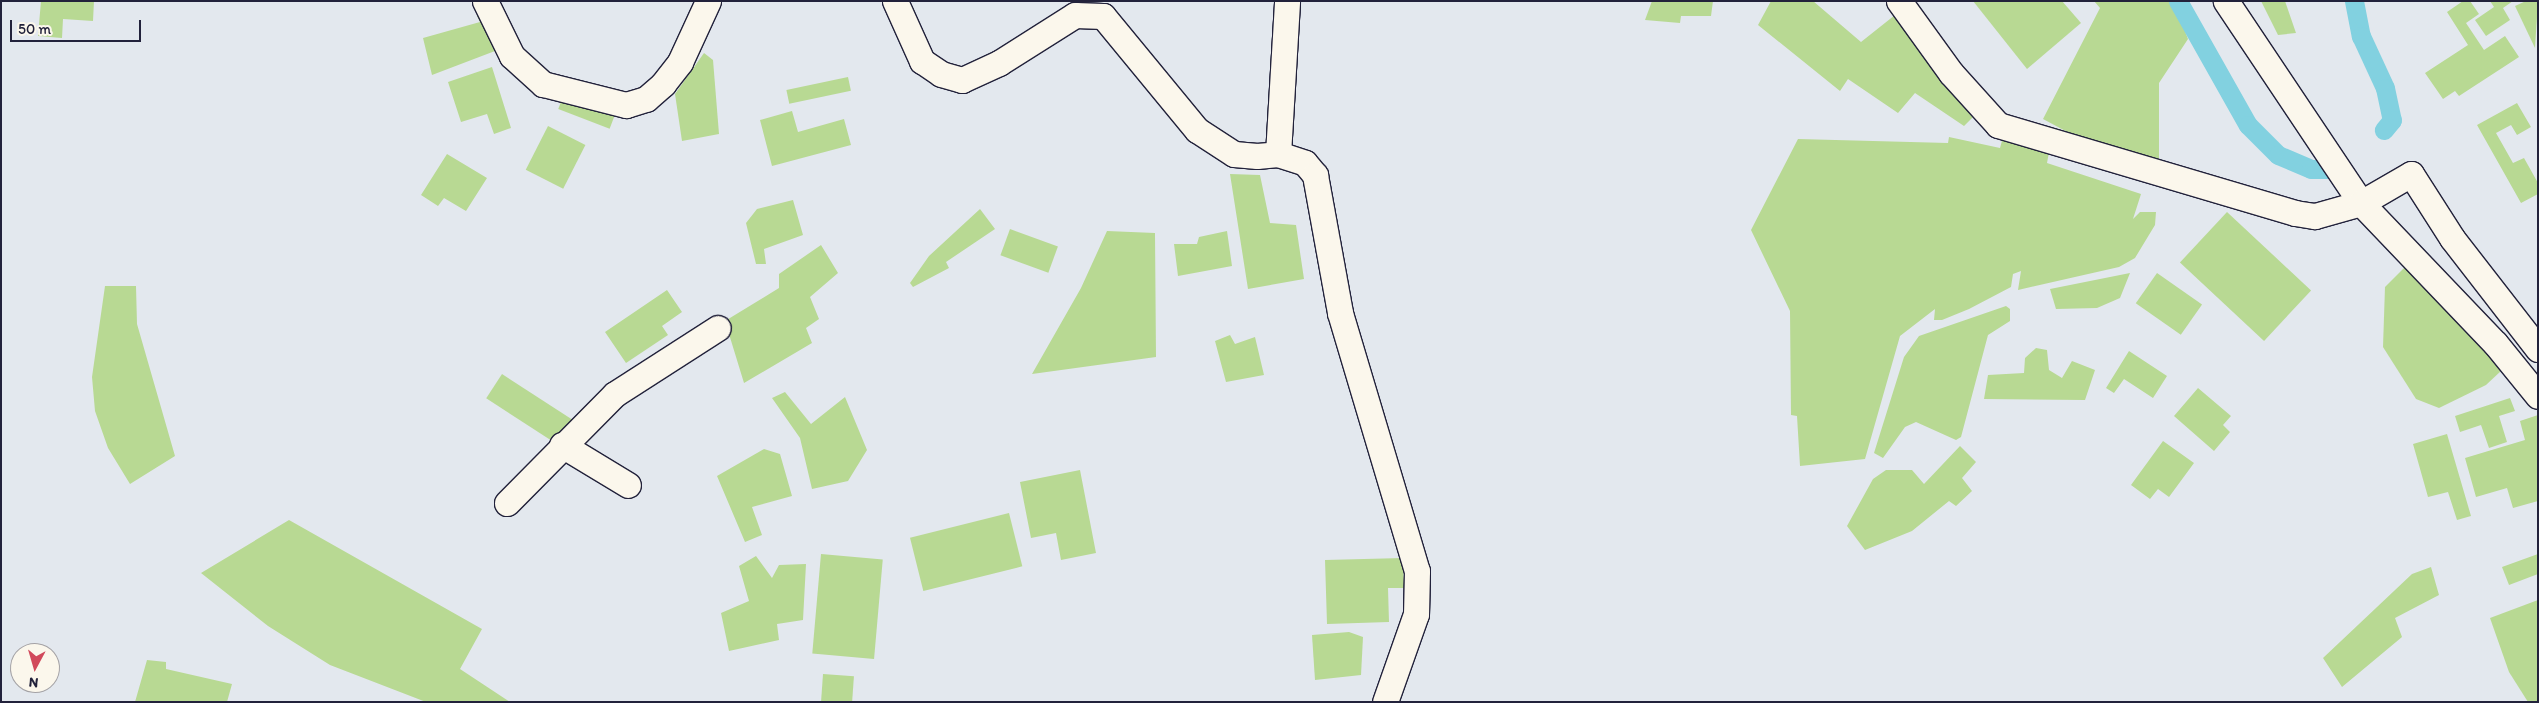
<!DOCTYPE html>
<html>
<head>
<meta charset="utf-8">
<style>
  body { margin:0 }
  #map { position:relative; width:2539px; height:703px; overflow:hidden; background:#e3e8ee; font-family:Itim,sans-serif }
  div>[style] { position:absolute }
  .green>* { inset:0; background:#b8d993; transform-origin:0 0 }
  .canal>* { height:19px; margin:-9.5px; padding:0 9.5px; transform-origin:9.5px; border-radius:9.5px; background:#82d1e0 }
  .roads { filter:drop-shadow(1px 0 #22223b) drop-shadow(-1px 0 #22223b) drop-shadow(0 1px #22223b) drop-shadow(0 -1px #22223b) }
  .minor>* { height:25px; margin:-12.5px; padding:0 12.5px; transform-origin:12.5px; border-radius:12.5px; background:#fbf7ec }
  span { translate:-50% -50%; white-space:nowrap; text-align:center; line-height:1.15; -webkit-text-stroke:4px #fbf7ec; paint-order:stroke }
  .frame { position:absolute; inset:0; border:2px solid #22223b; pointer-events:none }
  .north { position:absolute; left:10px; top:643px; width:50px; height:50px; box-sizing:border-box; background:#fbf7ec; border:1px solid #a4a2a5; border-radius:50%; rotate:186deg; font-size:14px; font-weight:700; line-height:20px; text-align:center; color:#22223b }
  .north::after { content:''; display:block; margin:auto; width:18px; height:22px; background:#d1495b; clip-path:polygon(50% 0,100% 100%,50% 72%,0 100%) }
  .scale { position:absolute; left:10px; top:20px; width:131px; height:22px; box-sizing:border-box; border:2px solid #22223b; border-top:0; padding-left:6px; font-size:15px; line-height:18px; white-space:nowrap; color:#22223b; -webkit-text-stroke:4px #fbf7ec; paint-order:stroke }
</style>
</head>
<body>
<div id="map">
  <div class="green">
    <i style="clip-path:polygon(41px 1px,94px 1px,93px 21px,63px 19px,62px 38px,38px 36px)"></i>
    <i style="clip-path:polygon(1652px 1px,1713px 1px,1711px 16px,1681px 16px,1680px 23px,1645px 20px)"></i>
    <i style="clip-path:polygon(1771px 1px,1813px 1px,1861px 42px,1895px 15px,1978px 112px,1964px 126px,1915px 93px,1898px 113px,1848px 79px,1840px 91px,1758px 25px)"></i>
    <i style="clip-path:polygon(1973px 1px,2062px 1px,2081px 23px,2027px 69px)"></i>
    <i style="clip-path:polygon(2094px 1px,2173px 1px,2188px 39px,2159px 83px,2159px 159px,2088px 143px,2043px 119px,2100px 8px)"></i>
    <i style="clip-path:polygon(2261px 1px,2285px 1px,2296px 33px,2278px 35px)"></i>
    <i style="clip-path:polygon(2463px 1px,2470px 1px,2479px 14px,2466px 23px,2484px 50px,2505px 36px,2519px 57px,2459px 96px,2455px 91px,2443px 99px,2425px 73px,2468px 45px,2447px 12px)"></i>
    <i style="clip-path:polygon(2490px 1px,2513px 1px,2503px 8px,2510px 20px,2486px 36px,2475px 20px,2494px 7px)"></i>
    <i style="clip-path:polygon(2526px 1px,2538px 1px,2535px 48px,2515px 6px)"></i>
    <i style="clip-path:polygon(483px 13px,495px 51px,432px 75px,423px 38px,480px 22px,477px 16px)"></i>
    <i style="clip-path:polygon(704px 53px,713px 60px,719px 134px,682px 141px,675px 94px)"></i>
    <i style="clip-path:polygon(492px 67px,511px 128px,494px 134px,487px 114px,461px 122px,448px 82px)"></i>
    <i style="left:848px;top:77px;width:14px;height:63px;rotate:78deg"></i>
    <i style="left:564px;top:94px;width:55px;height:16px;rotate:21deg"></i>
    <i style="clip-path:polygon(2517px 103px,2531px 127px,2517px 135px,2511px 125px,2496px 133px,2513px 163px,2524px 158px,2538px 183px,2538px 194px,2521px 203px,2477px 125px)"></i>
    <i style="clip-path:polygon(792px 111px,798px 132px,844px 119px,851px 145px,772px 166px,760px 120px)"></i>
    <i style="left:548px;top:126px;width:42px;height:49px;rotate:27deg"></i>
    <i style="clip-path:polygon(1949px 137px,2000px 148px,2003px 137px,2050px 147px,2047px 163px,2141px 194px,2133px 219px,2140px 212px,2156px 212px,2155px 225px,2135px 258px,2119px 267px,2018px 290px,2021px 271px,2013px 274px,2011px 287px,1969px 309px,1942px 320px,1934px 320px,1935px 309px,1900px 336px,1865px 459px,1800px 466px,1797px 416px,1791px 415px,1790px 311px,1751px 230px,1798px 139px,1948px 143px)"></i>
    <i style="clip-path:polygon(447px 154px,487px 178px,466px 211px,444px 198px,438px 206px,421px 195px)"></i>
    <i style="clip-path:polygon(1230px 174px,1260px 175px,1270px 223px,1296px 225px,1304px 279px,1248px 289px)"></i>
    <i style="clip-path:polygon(793px 200px,803px 235px,764px 249px,766px 264px,756px 264px,746px 223px,757px 209px)"></i>
    <i style="clip-path:polygon(980px 209px,995px 229px,946px 262px,949px 268px,913px 287px,910px 283px,929px 256px)"></i>
    <i style="left:2227px;top:212px;width:115px;height:69px;rotate:43deg"></i>
    <i style="left:1010px;top:229px;width:51px;height:28px;rotate:20deg"></i>
    <i style="clip-path:polygon(1107px 231px,1155px 233px,1156px 357px,1032px 374px,1081px 288px)"></i>
    <i style="clip-path:polygon(1227px 231px,1232px 266px,1178px 276px,1174px 244px,1197px 244px,1199px 237px)"></i>
    <i style="clip-path:polygon(821px 245px,838px 273px,810px 297px,819px 319px,806px 328px,812px 343px,744px 383px,725px 321px,779px 288px,779px 274px)"></i>
    <i style="clip-path:polygon(2408px 264px,2502px 370px,2486px 385px,2439px 408px,2416px 399px,2383px 347px,2385px 287px)"></i>
    <i style="clip-path:polygon(2130px 273px,2120px 298px,2097px 308px,2056px 309px,2050px 289px)"></i>
    <i style="left:2157px;top:273px;width:55px;height:37px;rotate:35deg"></i>
    <i style="clip-path:polygon(105px 286px,136px 286px,137px 324px,175px 456px,130px 484px,108px 448px,95px 411px,92px 377px)"></i>
    <i style="clip-path:polygon(667px 290px,682px 312px,662px 326px,668px 335px,626px 363px,605px 332px)"></i>
    <i style="clip-path:polygon(2006px 306px,2010px 309px,2010px 321px,1988px 335px,1961px 437px,1956px 440px,1916px 422px,1905px 427px,1883px 458px,1874px 453px,1904px 357px,1919px 336px)"></i>
    <i style="clip-path:polygon(1230px 335px,1235px 344px,1255px 337px,1264px 375px,1226px 382px,1215px 341px)"></i>
    <i style="clip-path:polygon(2036px 348px,2047px 350px,2049px 370px,2062px 378px,2072px 361px,2095px 370px,2085px 400px,1984px 399px,1988px 375px,2024px 373px,2025px 358px)"></i>
    <i style="clip-path:polygon(2129px 351px,2167px 376px,2153px 398px,2124px 379px,2114px 393px,2106px 388px)"></i>
    <i style="left:502px;top:374px;width:85px;height:29px;rotate:33deg"></i>
    <i style="clip-path:polygon(2198px 388px,2231px 416px,2223px 425px,2230px 432px,2214px 451px,2174px 416px)"></i>
    <i style="clip-path:polygon(785px 392px,811px 424px,845px 397px,867px 450px,848px 481px,812px 489px,800px 438px,772px 398px)"></i>
    <i style="clip-path:polygon(2510px 398px,2515px 411px,2499px 416px,2507px 442px,2489px 448px,2481px 425px,2460px 432px,2455px 416px)"></i>
    <i style="clip-path:polygon(2538px 415px,2538px 501px,2513px 508px,2507px 488px,2476px 497px,2465px 458px,2525px 440px,2520px 421px)"></i>
    <i style="clip-path:polygon(2447px 434px,2471px 516px,2457px 520px,2448px 492px,2428px 497px,2413px 444px)"></i>
    <i style="clip-path:polygon(2163px 441px,2194px 463px,2169px 497px,2158px 489px,2150px 499px,2131px 485px)"></i>
    <i style="clip-path:polygon(1960px 446px,1976px 462px,1962px 478px,1972px 491px,1956px 506px,1949px 501px,1912px 531px,1865px 550px,1847px 526px,1873px 479px,1886px 470px,1912px 470px,1924px 484px)"></i>
    <i style="clip-path:polygon(764px 449px,780px 454px,792px 496px,752px 507px,762px 535px,745px 542px,717px 476px)"></i>
    <i style="clip-path:polygon(1080px 470px,1096px 553px,1061px 560px,1056px 533px,1031px 538px,1020px 482px)"></i>
    <i style="left:1009px;top:513px;width:55px;height:102px;rotate:76deg"></i>
    <i style="clip-path:polygon(289px 520px,482px 629px,460px 669px,510px 702px,426px 702px,330px 665px,268px 626px,201px 573px)"></i>
    <i style="left:821px;top:554px;width:62px;height:100px;rotate:5deg"></i>
    <i style="clip-path:polygon(2538px 554px,2538px 574px,2509px 585px,2502px 567px)"></i>
    <i style="clip-path:polygon(756px 556px,772px 578px,779px 565px,806px 564px,803px 620px,777px 624px,779px 640px,729px 651px,721px 613px,749px 601px,739px 566px)"></i>
    <i style="clip-path:polygon(1403px 558px,1404px 588px,1388px 588px,1389px 622px,1327px 624px,1325px 560px)"></i>
    <i style="clip-path:polygon(2431px 567px,2439px 595px,2395px 618px,2402px 637px,2342px 687px,2323px 658px,2412px 574px)"></i>
    <i style="clip-path:polygon(2538px 600px,2538px 702px,2528px 702px,2509px 672px,2490px 618px)"></i>
    <i style="clip-path:polygon(1349px 632px,1363px 637px,1361px 675px,1315px 680px,1312px 635px)"></i>
    <i style="clip-path:polygon(147px 660px,166px 662px,166px 669px,232px 684px,227px 702px,135px 702px)"></i>
    <i style="left:823px;top:674px;width:31px;height:28px;rotate:4deg"></i>
  </div>
  <div class="canal">
    <i style="left:2178px;top:1px;width:142px;rotate:60.6deg"></i>
    <i style="left:2248px;top:125px;width:42px;rotate:45deg"></i>
    <i style="left:2278px;top:155px;width:36px;rotate:23deg"></i>
    <i style="left:2311px;top:169px;width:21px"></i>
    <i style="left:2354px;top:1px;width:36px;rotate:79deg"></i>
    <i style="left:2361px;top:36px;width:57px;rotate:65.2deg"></i>
    <i style="left:2385px;top:88px;width:33px;rotate:78deg"></i>
    <i style="left:2392px;top:120px;width:13px;rotate:129deg"></i>
  </div>
  <div class="roads">
    <div class="minor">
      <i style="left:485px;top:1px;width:61px;rotate:63.9deg"></i>
      <i style="left:512px;top:56px;width:42px;rotate:42.1deg"></i>
      <i style="left:543px;top:84px;width:86px;rotate:14.2deg"></i>
      <i style="left:626px;top:105px;width:21px;rotate:-17deg"></i>
      <i style="left:646px;top:99px;width:23px;rotate:-41deg"></i>
      <i style="left:663px;top:84px;width:28px;rotate:-52deg"></i>
      <i style="left:680px;top:62px;width:67px;rotate:-65.3deg"></i>
      <i style="left:895px;top:1px;width:66px;rotate:65.8deg"></i>
      <i style="left:922px;top:61px;width:23px;rotate:34deg"></i>
      <i style="left:941px;top:74px;width:22px;rotate:16deg"></i>
      <i style="left:962px;top:80px;width:41px;rotate:-24.7deg"></i>
      <i style="left:999px;top:63px;width:90px;rotate:-32.3deg"></i>
      <i style="left:1075px;top:15px;width:28px;rotate:2deg"></i>
      <i style="left:1103px;top:16px;width:148px;rotate:50.5deg"></i>
      <i style="left:1197px;top:130px;width:44px;rotate:33deg"></i>
      <i style="left:1234px;top:154px;width:23px;rotate:5deg"></i>
      <i style="left:1257px;top:156px;width:21px;rotate:-5deg"></i>
      <i style="left:1278px;top:154px;width:153px;rotate:-86.6deg"></i>
      <i style="left:1899px;top:1px;width:89px;rotate:54.2deg"></i>
      <i style="left:1951px;top:73px;width:70px;rotate:47.9deg"></i>
      <i style="left:1998px;top:125px;width:310px;rotate:16.5deg"></i>
      <i style="left:2295px;top:213px;width:20px;rotate:9deg"></i>
      <i style="left:2315px;top:216px;width:48px;rotate:-15.8deg"></i>
      <i style="left:2361px;top:203px;width:243px;rotate:-123.8deg"></i>
      <i style="left:1278px;top:154px;width:28px;rotate:18deg"></i>
      <i style="left:1305px;top:163px;width:16px;rotate:50deg"></i>
      <i style="left:1315px;top:175px;width:140px;rotate:79.7deg"></i>
      <i style="left:1340px;top:313px;width:269px;rotate:73.4deg"></i>
      <i style="left:1417px;top:571px;width:43px;rotate:91.3deg"></i>
      <i style="left:1416px;top:614px;width:93px;rotate:109.4deg"></i>
      <i style="left:2538px;top:349px;width:140px;rotate:-127.8deg"></i>
      <i style="left:2452px;top:238px;width:76px;rotate:-122.6deg"></i>
      <i style="left:2411px;top:174px;width:58px;rotate:149.9deg"></i>
      <i style="left:2361px;top:203px;width:194px;rotate:46.3deg"></i>
      <i style="left:2495px;top:343px;width:68px;rotate:50.9deg"></i>
      <i style="left:562px;top:445px;width:77px;rotate:31.2deg"></i>
      <i style="left:507px;top:503px;width:153px;rotate:-45.3deg"></i>
      <i style="left:615px;top:394px;width:122px;rotate:-32.7deg"></i>
    </div>
  </div>
  <div class="frame"></div>
  <div class="north">N</div>
  <div class="scale">50 m</div>
</div>
</body>
</html>
